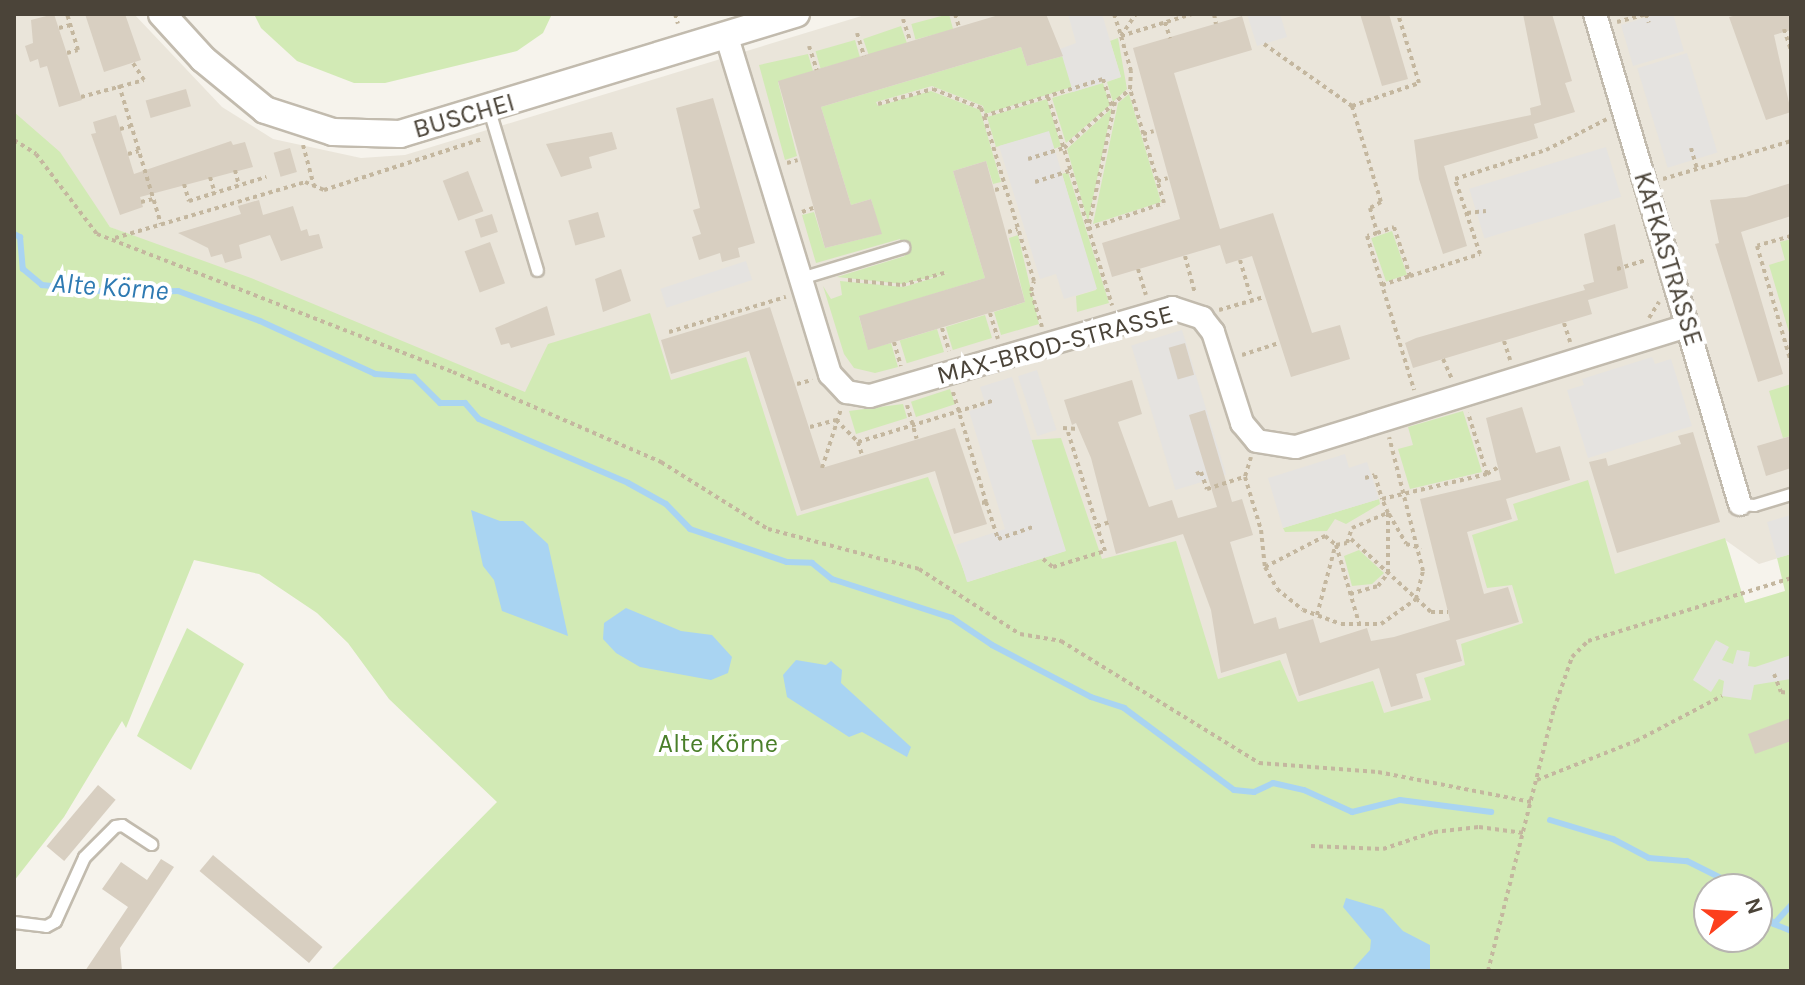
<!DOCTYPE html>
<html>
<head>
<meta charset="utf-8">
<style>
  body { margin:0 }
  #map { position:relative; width:1805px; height:985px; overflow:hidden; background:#f6f3ec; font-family:Karla,sans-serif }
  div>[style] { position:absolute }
  .residential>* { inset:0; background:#eae5da }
  .green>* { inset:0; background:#d2eab5; transform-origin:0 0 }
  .parking>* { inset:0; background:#e5e3e0; transform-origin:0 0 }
  .water>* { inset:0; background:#a9d4f2 }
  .stream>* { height:6px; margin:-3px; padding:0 3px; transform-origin:3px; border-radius:3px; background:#a9d4f2 }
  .building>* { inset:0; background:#d8cfc1; transform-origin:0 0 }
  .path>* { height:4px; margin-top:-2px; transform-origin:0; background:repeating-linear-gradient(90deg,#c4b79f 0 4px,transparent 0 8px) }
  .roads { filter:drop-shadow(2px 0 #c2bbae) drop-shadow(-2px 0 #c2bbae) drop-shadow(0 2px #c2bbae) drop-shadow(0 -2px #c2bbae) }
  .service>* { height:11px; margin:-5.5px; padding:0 5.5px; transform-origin:5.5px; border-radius:5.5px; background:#fff }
  .minor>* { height:22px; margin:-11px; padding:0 11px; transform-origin:11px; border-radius:11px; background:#fff }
  .tertiary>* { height:26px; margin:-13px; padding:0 13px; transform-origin:13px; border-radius:13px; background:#fff }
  span { translate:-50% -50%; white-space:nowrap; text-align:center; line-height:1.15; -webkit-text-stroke:8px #fff; paint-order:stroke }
  .street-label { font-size:26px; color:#4b4439 }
  .park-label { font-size:26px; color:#4a7f2a }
  .water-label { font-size:28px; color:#2e7ab2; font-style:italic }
  .frame { position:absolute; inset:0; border:16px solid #4b4439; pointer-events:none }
  .north { position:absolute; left:1693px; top:873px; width:80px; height:80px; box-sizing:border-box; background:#fff; border:2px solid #b7b4b0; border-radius:50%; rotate:72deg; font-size:22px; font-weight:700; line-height:32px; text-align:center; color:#4b4439 }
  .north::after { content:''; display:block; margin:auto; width:28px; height:36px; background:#fc3f1d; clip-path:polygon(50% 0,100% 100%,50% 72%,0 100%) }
</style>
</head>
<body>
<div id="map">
  <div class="residential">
    <i style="clip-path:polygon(14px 14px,134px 14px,222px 107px,273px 139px,361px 158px,405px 155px,868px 14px,1791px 14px,1791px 554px,1759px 564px,1724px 539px,1372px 758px,770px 519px,525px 393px,110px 227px,63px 162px,14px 120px)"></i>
  </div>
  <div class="green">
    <i style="clip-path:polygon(254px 14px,552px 14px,543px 33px,517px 51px,385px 83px,354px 83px,297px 61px,261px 28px)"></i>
    <i style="left:949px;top:14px;width:16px;height:39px;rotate:75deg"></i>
    <i style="left:901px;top:26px;width:18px;height:40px;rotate:71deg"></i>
    <i style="clip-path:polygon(1118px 38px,1127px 89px,1113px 102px,1107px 82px,1121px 77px,1110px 41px)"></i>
    <i style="left:855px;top:40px;width:18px;height:41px;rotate:74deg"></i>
    <i style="clip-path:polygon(1021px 47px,1027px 66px,1063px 56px,1072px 87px,985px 114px,983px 106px,932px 86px,876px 102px,878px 106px,931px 91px,980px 110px,1001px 182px,993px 184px,986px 161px,953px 171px,985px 278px,859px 317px,868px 349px,891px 343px,898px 367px,875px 373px,854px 368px,844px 354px,823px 286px,831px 299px,842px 295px,840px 281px,904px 287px,949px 273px,902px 284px,837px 277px,905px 256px,900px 239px,816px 263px,802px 215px,814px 212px,825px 248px,881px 234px,871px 199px,851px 205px,821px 107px)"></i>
    <i style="clip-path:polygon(808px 54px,813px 71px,778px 82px,797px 156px,785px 160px,759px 65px)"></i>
    <i style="clip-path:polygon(1103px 83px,1110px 105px,1066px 143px,1052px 98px)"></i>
    <i style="clip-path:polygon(1129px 94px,1161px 202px,1093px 224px,1118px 103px)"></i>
    <i style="clip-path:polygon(1047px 99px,1061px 146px,1054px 149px,1048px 132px,996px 147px,987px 117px)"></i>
    <i style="clip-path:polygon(1112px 108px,1088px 222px,1067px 149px)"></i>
    <i style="clip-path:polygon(evenodd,14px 112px,60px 152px,110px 227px,251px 278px,525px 392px,548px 344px,650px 313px,671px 380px,746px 357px,797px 516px,928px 477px,968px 582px,1065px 551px,1031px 440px,1061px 438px,1102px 559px,1176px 541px,1218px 679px,1280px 660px,1298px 702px,1373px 681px,1384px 713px,1431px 700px,1424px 678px,1465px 665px,1461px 644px,1523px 623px,1512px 585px,1487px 588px,1472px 535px,1518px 520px,1513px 504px,1588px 480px,1615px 574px,1725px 538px,1745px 603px,1785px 591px,1777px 558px,1791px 554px,1791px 971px,330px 971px,497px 802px,389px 699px,348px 643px,317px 613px,259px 574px,194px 560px,126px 728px,122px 721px,64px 817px,14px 881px,14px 112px,1709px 889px,1757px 889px,1757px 937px,1709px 937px,1709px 889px)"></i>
    <i style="clip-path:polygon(1068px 172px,1109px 303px,1077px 312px,1076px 296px,1096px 290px,1062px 174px)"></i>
    <i style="left:1392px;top:231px;width:46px;height:22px;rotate:71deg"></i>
    <i style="clip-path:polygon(1018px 235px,1039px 324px,1001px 335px,994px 312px,1025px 302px,1009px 238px)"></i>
    <i style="clip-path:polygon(1791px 239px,1791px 339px,1769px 265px,1785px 260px,1780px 242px)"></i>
    <i style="left:985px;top:315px;width:24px;height:41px;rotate:73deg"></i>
    <i style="left:937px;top:329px;width:24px;height:39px;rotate:73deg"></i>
    <i style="clip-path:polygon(1791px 384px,1791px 436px,1783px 438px,1769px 391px)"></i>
    <i style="left:950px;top:389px;width:16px;height:41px;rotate:72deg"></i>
    <i style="clip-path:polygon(903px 404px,907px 418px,856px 434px,849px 411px)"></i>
    <i style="clip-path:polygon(1463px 411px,1482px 472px,1410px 489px,1398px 449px,1413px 445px,1408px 427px)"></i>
    <i style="clip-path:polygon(1379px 499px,1380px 504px,1346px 524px,1335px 519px,1327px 531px,1285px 532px,1283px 528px)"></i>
    <i style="clip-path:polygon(1359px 550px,1384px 573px,1372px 584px,1352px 586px,1344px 556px)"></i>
    <i style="clip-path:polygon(187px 628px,244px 664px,191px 770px,137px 736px)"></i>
  </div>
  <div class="parking">
    <i style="clip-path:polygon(1068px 14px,1102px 14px,1121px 77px,1073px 92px,1060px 49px,1076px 43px)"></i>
    <i style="clip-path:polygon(1247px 14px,1280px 14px,1287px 37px,1257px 46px)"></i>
    <i style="clip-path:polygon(1658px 14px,1673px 14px,1684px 51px,1633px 66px,1621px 25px)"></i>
    <i style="left:1687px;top:53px;width:104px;height:52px;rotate:73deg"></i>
    <i style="clip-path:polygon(1049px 131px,1097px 289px,1064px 299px,1056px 274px,1040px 279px,999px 146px)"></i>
    <i style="left:1606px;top:147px;width:52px;height:143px;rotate:73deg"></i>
    <i style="left:746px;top:261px;width:20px;height:90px;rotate:72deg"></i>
    <i style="left:1182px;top:330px;width:151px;height:53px;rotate:73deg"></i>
    <i style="clip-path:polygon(1652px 357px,1655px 364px,1671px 359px,1692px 426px,1588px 458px,1567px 390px,1584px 385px,1582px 379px)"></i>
    <i style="left:1037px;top:370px;width:63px;height:20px;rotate:72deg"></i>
    <i style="clip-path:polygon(1012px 377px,1066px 551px,967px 582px,956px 545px,1005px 529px,969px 411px,986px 406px,980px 387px)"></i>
    <i style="clip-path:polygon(1345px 454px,1349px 468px,1367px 462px,1379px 499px,1283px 528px,1268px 478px)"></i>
    <i style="clip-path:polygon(1791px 515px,1791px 554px,1777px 558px,1767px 522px)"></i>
    <i style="clip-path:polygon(1716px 640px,1729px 647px,1722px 660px,1733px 664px,1737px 650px,1750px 652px,1748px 666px,1755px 667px,1791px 655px,1791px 679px,1754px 685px,1751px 700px,1722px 696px,1724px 681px,1719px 679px,1711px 692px,1693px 680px)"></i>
  </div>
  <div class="water">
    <i style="clip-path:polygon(471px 510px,500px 521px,523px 521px,548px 544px,568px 636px,502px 611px,494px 580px,483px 566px)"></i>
    <i style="clip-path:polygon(626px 608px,681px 631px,712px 635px,732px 657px,728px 673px,711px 680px,640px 667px,616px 653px,603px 639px,604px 623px)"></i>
    <i style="clip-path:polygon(796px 660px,826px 665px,831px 661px,842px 670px,841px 683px,911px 747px,907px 757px,862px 732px,849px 737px,787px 697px,783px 675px)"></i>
    <i style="clip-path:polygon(1346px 898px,1383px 909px,1403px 931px,1430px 945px,1430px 971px,1351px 971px,1370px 950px,1371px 940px,1343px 907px)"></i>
  </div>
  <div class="stream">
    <i style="left:14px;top:234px;width:7px;rotate:27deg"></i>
    <i style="left:20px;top:237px;width:32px;rotate:85deg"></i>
    <i style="left:23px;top:269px;width:25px;rotate:40deg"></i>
    <i style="left:42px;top:285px;width:77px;rotate:5.9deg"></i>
    <i style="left:119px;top:293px;width:59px;rotate:-1.9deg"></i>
    <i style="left:178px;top:291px;width:87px;rotate:20.1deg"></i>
    <i style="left:260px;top:321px;width:127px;rotate:24.7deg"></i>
    <i style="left:375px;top:374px;width:39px;rotate:4deg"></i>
    <i style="left:414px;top:377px;width:37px;rotate:45deg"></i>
    <i style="left:440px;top:403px;width:25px"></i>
    <i style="left:465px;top:403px;width:21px;rotate:49deg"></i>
    <i style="left:479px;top:419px;width:162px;rotate:23.2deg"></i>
    <i style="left:628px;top:483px;width:43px;rotate:28.9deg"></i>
    <i style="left:666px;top:504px;width:35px;rotate:46deg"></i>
    <i style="left:690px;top:529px;width:102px;rotate:18.8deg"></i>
    <i style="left:787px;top:562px;width:25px;rotate:2deg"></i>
    <i style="left:812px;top:563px;width:26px;rotate:39deg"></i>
    <i style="left:832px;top:579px;width:126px;rotate:18deg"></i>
    <i style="left:952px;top:618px;width:48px;rotate:34deg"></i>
    <i style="left:992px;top:645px;width:112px;rotate:27.7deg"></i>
    <i style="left:1091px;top:697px;width:35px;rotate:18deg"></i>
    <i style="left:1124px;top:708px;width:137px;rotate:36.7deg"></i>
    <i style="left:1234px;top:790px;width:20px;rotate:6deg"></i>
    <i style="left:1254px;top:792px;width:21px;rotate:-25deg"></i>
    <i style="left:1273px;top:783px;width:32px;rotate:13deg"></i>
    <i style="left:1304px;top:790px;width:53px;rotate:24.6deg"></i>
    <i style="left:1352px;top:812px;width:49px;rotate:-14deg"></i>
    <i style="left:1400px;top:800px;width:92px;rotate:7.5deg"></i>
    <i style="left:1550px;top:820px;width:66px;rotate:16.8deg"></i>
    <i style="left:1613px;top:839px;width:41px;rotate:27.8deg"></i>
    <i style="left:1649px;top:858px;width:38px;rotate:5deg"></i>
    <i style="left:1687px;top:861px;width:63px;rotate:26.6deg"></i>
    <i style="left:1757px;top:904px;width:26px;rotate:50deg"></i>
    <i style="left:1774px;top:924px;width:18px;rotate:22deg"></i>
    <i style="left:1774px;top:924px;width:25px;rotate:-48deg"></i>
  </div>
  <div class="building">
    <i style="clip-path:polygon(54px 14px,82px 100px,59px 107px,47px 66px,40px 68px,38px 59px,30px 62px,25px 46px,33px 43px,31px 20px)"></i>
    <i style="clip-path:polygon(85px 14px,125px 14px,141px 60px,104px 72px)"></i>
    <i style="clip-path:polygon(1002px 14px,1046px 14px,1063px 56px,1027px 66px,1021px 47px,821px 107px,851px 205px,871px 199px,882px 234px,825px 248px,778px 81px)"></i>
    <i style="clip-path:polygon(1360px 14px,1389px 14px,1408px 79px,1382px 86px)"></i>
    <i style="clip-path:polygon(1523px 14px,1552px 14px,1572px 81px,1565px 83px,1575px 112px,1534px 124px,1538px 138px,1444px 166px,1467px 246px,1443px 254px,1419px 179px,1414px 140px,1531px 115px,1530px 108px,1541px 105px)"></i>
    <i style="clip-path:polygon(1741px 14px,1791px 14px,1791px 30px,1774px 35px,1791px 112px,1766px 120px,1729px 17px)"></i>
    <i style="clip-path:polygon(1242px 16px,1252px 50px,1174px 73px,1220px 229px,1273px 213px,1312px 333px,1340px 325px,1350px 359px,1291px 377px,1252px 256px,1226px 264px,1220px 245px,1112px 277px,1102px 243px,1180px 219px,1133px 48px)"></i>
    <i style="left:186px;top:89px;width:18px;height:42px;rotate:74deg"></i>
    <i style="clip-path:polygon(713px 98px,755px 243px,738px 248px,740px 257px,722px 262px,720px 253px,699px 260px,692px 237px,701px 234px,693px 210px,700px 208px,676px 108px)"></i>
    <i style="clip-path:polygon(116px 115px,134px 174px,231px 141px,233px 145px,245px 142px,253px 167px,140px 197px,143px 207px,120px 215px,91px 134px,96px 133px,93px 122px)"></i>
    <i style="clip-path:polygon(612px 132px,617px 149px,589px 157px,592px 168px,561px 177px,546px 144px)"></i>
    <i style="left:290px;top:148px;width:25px;height:17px;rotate:74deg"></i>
    <i style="clip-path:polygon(986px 161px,1025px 302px,868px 350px,859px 316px,985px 278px,953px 171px)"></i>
    <i style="left:468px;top:171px;width:43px;height:27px;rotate:69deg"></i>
    <i style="clip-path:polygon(1791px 183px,1791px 216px,1741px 232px,1783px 374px,1758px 382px,1715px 244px,1719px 243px,1710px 200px,1746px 197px)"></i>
    <i style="clip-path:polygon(259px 200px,263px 215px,293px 206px,301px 231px,307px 229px,309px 236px,319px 234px,323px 248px,281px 261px,270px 235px,239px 245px,242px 258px,225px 263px,222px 254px,211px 257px,208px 248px,178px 233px,241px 214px,238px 206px)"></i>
    <i style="left:598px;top:212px;width:26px;height:31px;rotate:74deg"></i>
    <i style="left:492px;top:214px;width:19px;height:18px;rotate:72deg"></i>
    <i style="clip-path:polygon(1615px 224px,1628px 288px,1588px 300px,1592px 314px,1413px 368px,1405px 343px,1416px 338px,1585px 290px,1583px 285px,1594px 282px,1584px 234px)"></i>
    <i style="left:490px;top:242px;width:44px;height:27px;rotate:70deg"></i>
    <i style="clip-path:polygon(621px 269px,631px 301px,603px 312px,595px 279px)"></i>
    <i style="clip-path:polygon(547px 306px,555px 335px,511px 348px,509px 343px,501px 345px,495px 328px)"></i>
    <i style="clip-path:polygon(770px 307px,822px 468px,955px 428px,987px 524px,954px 534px,935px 471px,801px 511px,749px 351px,671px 374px,661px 340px)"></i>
    <i style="left:1185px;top:343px;width:33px;height:17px;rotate:74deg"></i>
    <i style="clip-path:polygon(1132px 380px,1142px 414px,1118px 422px,1149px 507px,1172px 500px,1178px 518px,1217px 507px,1189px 415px,1205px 410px,1232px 502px,1242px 499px,1253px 535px,1230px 542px,1254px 624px,1276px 617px,1279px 629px,1313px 619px,1320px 643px,1367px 628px,1371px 641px,1394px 637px,1450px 620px,1420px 499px,1501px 480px,1486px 418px,1522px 407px,1536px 453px,1560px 446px,1570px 480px,1506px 499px,1512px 519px,1467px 532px,1484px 594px,1508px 587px,1519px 622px,1456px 640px,1462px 661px,1416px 674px,1423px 698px,1391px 707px,1379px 668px,1299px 696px,1286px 653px,1221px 673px,1211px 610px,1183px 534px,1116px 554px,1091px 458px,1076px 423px,1072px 425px,1064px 400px)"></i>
    <i style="clip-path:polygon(1693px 432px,1720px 522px,1617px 553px,1589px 462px,1606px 458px,1608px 466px,1681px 444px,1678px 436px)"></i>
    <i style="clip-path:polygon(1791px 436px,1791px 468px,1766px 476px,1757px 446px)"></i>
    <i style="clip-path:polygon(1791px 718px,1791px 741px,1755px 754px,1748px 734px)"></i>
    <i style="left:98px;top:785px;width:23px;height:80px;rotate:40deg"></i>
    <i style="left:213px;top:855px;width:143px;height:21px;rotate:40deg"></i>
    <i style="clip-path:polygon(161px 859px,174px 867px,120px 948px,122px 971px,85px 971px,128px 907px,102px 889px,121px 862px,147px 880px)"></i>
  </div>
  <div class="path">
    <i style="left:675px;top:14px;width:10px;rotate:73deg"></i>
    <i style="left:955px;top:14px;width:14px;rotate:73deg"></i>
    <i style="left:1114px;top:14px;width:23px;rotate:72deg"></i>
    <i style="left:1121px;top:36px;width:27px;rotate:-56deg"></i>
    <i style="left:1214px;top:14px;width:10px;rotate:79deg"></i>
    <i style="left:1646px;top:14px;width:9px;rotate:72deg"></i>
    <i style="left:903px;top:19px;width:23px;rotate:72deg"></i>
    <i style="left:1165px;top:22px;width:17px;rotate:73deg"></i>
    <i style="left:1617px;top:22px;width:30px;rotate:-15deg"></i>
    <i style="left:59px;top:28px;width:11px;rotate:-15deg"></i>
    <i style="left:1784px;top:29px;width:23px;rotate:72deg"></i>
    <i style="left:857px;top:33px;width:24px;rotate:73deg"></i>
    <i style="left:1264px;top:44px;width:108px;rotate:35.2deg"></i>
    <i style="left:1352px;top:106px;width:100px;rotate:73.2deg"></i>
    <i style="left:1381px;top:202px;width:13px;rotate:151deg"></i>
    <i style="left:1370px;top:208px;width:26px;rotate:74deg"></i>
    <i style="left:1377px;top:233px;width:10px;rotate:163deg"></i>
    <i style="left:1367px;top:236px;width:161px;rotate:73deg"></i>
    <i style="left:809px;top:46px;width:25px;rotate:72deg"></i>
    <i style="left:67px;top:53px;width:11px;rotate:-15deg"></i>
    <i style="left:78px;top:50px;width:38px;rotate:-107deg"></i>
    <i style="left:119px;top:85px;width:145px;rotate:73.2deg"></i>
    <i style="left:81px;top:97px;width:65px;rotate:-15.1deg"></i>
    <i style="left:144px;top:80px;width:20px;rotate:-123deg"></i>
    <i style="left:1048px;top:97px;width:218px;rotate:72.9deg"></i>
    <i style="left:1115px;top:102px;width:130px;rotate:102deg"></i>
    <i style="left:1088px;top:229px;width:80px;rotate:-18.9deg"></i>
    <i style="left:1164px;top:203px;width:119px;rotate:-106.6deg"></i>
    <i style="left:1130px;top:89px;width:18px;rotate:-87deg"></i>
    <i style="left:1131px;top:71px;width:36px;rotate:-106deg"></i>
    <i style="left:1121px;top:36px;width:74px;rotate:-17.2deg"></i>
    <i style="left:878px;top:104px;width:57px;rotate:-15.3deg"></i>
    <i style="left:933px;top:89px;width:52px;rotate:21.6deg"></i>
    <i style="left:981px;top:108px;width:9px;rotate:69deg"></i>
    <i style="left:1352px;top:106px;width:71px;rotate:-18.9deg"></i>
    <i style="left:1419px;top:83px;width:72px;rotate:-106.9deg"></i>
    <i style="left:120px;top:129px;width:11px;rotate:-15deg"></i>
    <i style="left:1143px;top:134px;width:11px;rotate:-15deg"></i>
    <i style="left:14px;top:140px;width:26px;rotate:32deg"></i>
    <i style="left:36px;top:154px;width:101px;rotate:52.7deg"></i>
    <i style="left:97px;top:234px;width:382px;rotate:21.2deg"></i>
    <i style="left:453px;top:372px;width:227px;rotate:23.4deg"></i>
    <i style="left:661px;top:462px;width:126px;rotate:32.1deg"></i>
    <i style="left:768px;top:529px;width:156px;rotate:14.8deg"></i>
    <i style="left:919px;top:569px;width:120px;rotate:32.8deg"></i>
    <i style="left:1020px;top:634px;width:42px;rotate:9.7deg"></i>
    <i style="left:1061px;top:641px;width:233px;rotate:31.6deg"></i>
    <i style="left:1259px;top:763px;width:119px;rotate:4.3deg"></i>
    <i style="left:1378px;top:772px;width:156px;rotate:11.1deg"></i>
    <i style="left:303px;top:145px;width:42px;rotate:75deg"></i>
    <i style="left:1691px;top:148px;width:22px;rotate:74deg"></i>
    <i style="left:128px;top:154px;width:11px;rotate:-15deg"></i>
    <i style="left:1028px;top:159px;width:38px;rotate:-17deg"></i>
    <i style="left:1064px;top:148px;width:89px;rotate:-41.8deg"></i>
    <i style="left:787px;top:163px;width:11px;rotate:-15deg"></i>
    <i style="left:235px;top:170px;width:16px;rotate:76deg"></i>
    <i style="left:210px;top:177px;width:17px;rotate:73deg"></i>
    <i style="left:1663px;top:179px;width:134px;rotate:-16.5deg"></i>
    <i style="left:1157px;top:181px;width:11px;rotate:-15deg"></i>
    <i style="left:1035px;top:182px;width:38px;rotate:-18deg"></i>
    <i style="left:184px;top:184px;width:18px;rotate:74deg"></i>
    <i style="left:189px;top:201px;width:81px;rotate:-17.3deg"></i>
    <i style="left:995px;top:190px;width:11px;rotate:-15deg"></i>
    <i style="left:141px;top:202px;width:12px;rotate:-14deg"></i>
    <i style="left:802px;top:212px;width:12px;rotate:-20deg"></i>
    <i style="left:1467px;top:213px;width:19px;rotate:-6deg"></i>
    <i style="left:1008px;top:232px;width:10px;rotate:-17deg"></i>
    <i style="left:1377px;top:233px;width:18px;rotate:-19deg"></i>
    <i style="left:1394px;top:227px;width:52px;rotate:71.9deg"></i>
    <i style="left:1410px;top:276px;width:73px;rotate:-17.4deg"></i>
    <i style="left:1480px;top:254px;width:79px;rotate:-108.4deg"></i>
    <i style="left:1455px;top:179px;width:96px;rotate:-17.7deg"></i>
    <i style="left:1546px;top:150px;width:68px;rotate:-26.9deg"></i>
    <i style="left:1791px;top:236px;width:35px;rotate:164deg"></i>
    <i style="left:1757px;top:246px;width:121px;rotate:73.7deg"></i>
    <i style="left:115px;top:238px;width:198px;rotate:-16.4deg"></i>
    <i style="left:305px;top:182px;width:21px;rotate:23deg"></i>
    <i style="left:324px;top:190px;width:166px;rotate:-17.9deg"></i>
    <i style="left:1185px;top:256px;width:39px;rotate:75deg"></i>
    <i style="left:1240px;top:260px;width:43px;rotate:73.7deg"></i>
    <i style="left:1138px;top:269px;width:27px;rotate:73deg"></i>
    <i style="left:1617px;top:269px;width:31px;rotate:-17deg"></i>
    <i style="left:848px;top:280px;width:54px;rotate:5.3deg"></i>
    <i style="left:902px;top:285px;width:44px;rotate:-15.9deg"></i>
    <i style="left:1382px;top:285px;width:29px;rotate:-18deg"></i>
    <i style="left:1219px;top:310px;width:47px;rotate:-16.1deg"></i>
    <i style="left:990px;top:313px;width:27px;rotate:73deg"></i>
    <i style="left:1649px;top:318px;width:19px;rotate:-58deg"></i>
    <i style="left:1564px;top:323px;width:20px;rotate:72deg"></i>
    <i style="left:1042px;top:327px;width:38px;rotate:-107deg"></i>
    <i style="left:1031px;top:291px;width:10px;rotate:-73deg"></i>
    <i style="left:1034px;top:281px;width:172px;rotate:-106.9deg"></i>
    <i style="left:984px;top:116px;width:125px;rotate:-17.3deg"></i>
    <i style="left:1103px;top:79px;width:28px;rotate:72deg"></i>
    <i style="left:942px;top:328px;width:24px;rotate:73deg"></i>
    <i style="left:669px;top:332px;width:122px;rotate:-16.7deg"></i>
    <i style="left:1504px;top:341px;width:20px;rotate:72deg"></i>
    <i style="left:894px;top:342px;width:25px;rotate:74deg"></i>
    <i style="left:1242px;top:355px;width:38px;rotate:-18deg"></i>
    <i style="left:1443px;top:359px;width:22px;rotate:66deg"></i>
    <i style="left:797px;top:384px;width:16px;rotate:-15deg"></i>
    <i style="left:953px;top:392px;width:115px;rotate:73.3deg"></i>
    <i style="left:986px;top:502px;width:5px;rotate:169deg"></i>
    <i style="left:907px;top:405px;width:35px;rotate:74deg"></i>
    <i style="left:810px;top:427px;width:27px;rotate:-15deg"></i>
    <i style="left:836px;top:420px;width:31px;rotate:45deg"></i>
    <i style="left:858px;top:442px;width:14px;rotate:73deg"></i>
    <i style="left:1063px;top:428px;width:15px;rotate:4deg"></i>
    <i style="left:1068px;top:432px;width:98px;rotate:72.9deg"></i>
    <i style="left:858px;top:442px;width:143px;rotate:-17deg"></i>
    <i style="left:1251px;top:457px;width:21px;rotate:107deg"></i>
    <i style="left:1245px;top:477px;width:55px;rotate:73.2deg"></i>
    <i style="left:1261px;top:530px;width:37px;rotate:84deg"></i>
    <i style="left:1265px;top:567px;width:25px;rotate:61deg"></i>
    <i style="left:1277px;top:589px;width:33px;rotate:39deg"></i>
    <i style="left:1303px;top:610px;width:40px;rotate:20.2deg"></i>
    <i style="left:1341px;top:624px;width:40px"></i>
    <i style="left:1381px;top:624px;width:43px;rotate:-35.5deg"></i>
    <i style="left:1416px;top:599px;width:29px;rotate:-76deg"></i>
    <i style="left:1423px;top:571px;width:138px;rotate:-104.2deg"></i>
    <i style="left:822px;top:468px;width:62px;rotate:-72.1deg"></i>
    <i style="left:1196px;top:474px;width:5px;rotate:-22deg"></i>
    <i style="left:1201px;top:472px;width:18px;rotate:71deg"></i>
    <i style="left:1207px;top:489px;width:40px;rotate:-18deg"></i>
    <i style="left:1487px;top:474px;width:12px;rotate:-31deg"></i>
    <i style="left:1365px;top:478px;width:10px;rotate:-17deg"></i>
    <i style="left:1375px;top:475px;width:25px;rotate:74deg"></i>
    <i style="left:1382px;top:499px;width:108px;rotate:-13.4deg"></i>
    <i style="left:1487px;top:474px;width:64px;rotate:-107.3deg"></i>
    <i style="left:986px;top:502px;width:39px;rotate:72deg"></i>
    <i style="left:998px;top:539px;width:37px;rotate:-19deg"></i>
    <i style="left:1389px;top:514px;width:34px;rotate:60deg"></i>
    <i style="left:1406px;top:544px;width:16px;rotate:15deg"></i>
    <i style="left:1351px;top:539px;width:108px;rotate:42.4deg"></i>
    <i style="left:1431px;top:612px;width:17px"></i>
    <i style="left:1336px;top:545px;width:81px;rotate:73.6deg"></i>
    <i style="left:1043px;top:559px;width:13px;rotate:39deg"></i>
    <i style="left:1053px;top:567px;width:54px;rotate:-17.1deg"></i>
    <i style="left:1105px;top:551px;width:26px;rotate:-108deg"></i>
    <i style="left:1097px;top:526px;width:14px;rotate:-17deg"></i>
    <i style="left:1265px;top:567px;width:68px;rotate:-27.3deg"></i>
    <i style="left:1325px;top:536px;width:14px;rotate:39deg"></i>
    <i style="left:1336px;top:545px;width:11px;rotate:-10deg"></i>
    <i style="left:1347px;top:543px;width:16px;rotate:-72deg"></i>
    <i style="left:1352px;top:528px;width:39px;rotate:-23deg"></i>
    <i style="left:1388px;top:513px;width:15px;rotate:-113deg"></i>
    <i style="left:1350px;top:594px;width:29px;rotate:-16deg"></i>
    <i style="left:1378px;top:586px;width:16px;rotate:-52deg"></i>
    <i style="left:1388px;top:573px;width:60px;rotate:-90deg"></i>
    <i style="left:1317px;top:615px;width:70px;rotate:-75.2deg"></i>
    <i style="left:1774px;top:674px;width:19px;rotate:69deg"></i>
    <i style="left:1781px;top:692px;width:10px;rotate:6deg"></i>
    <i style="left:1537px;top:780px;width:106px;rotate:-21.5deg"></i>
    <i style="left:1636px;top:741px;width:97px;rotate:-27.6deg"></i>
    <i style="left:1311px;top:846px;width:72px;rotate:2.4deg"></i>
    <i style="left:1383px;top:849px;width:54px;rotate:-18.4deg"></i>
    <i style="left:1434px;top:832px;width:45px;rotate:-6.3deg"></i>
    <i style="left:1479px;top:827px;width:45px;rotate:7.6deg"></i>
    <i style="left:1488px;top:971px;width:270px;rotate:-75.9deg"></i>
    <i style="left:1554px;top:709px;width:55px;rotate:-70.9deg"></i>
    <i style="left:1572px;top:657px;width:23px;rotate:-45deg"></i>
    <i style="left:1588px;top:641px;width:213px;rotate:-17.2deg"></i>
  </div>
  <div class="roads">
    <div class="service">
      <i style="left:489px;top:110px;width:167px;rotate:73.3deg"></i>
      <i style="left:801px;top:278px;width:107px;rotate:-16.9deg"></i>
      <i style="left:1740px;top:504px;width:14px;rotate:4deg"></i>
      <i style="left:1754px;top:505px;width:38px;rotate:-17deg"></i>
      <i style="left:14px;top:922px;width:32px;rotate:7deg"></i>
      <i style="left:46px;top:926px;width:10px;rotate:-29deg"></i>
      <i style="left:55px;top:921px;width:70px;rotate:-65.6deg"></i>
      <i style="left:84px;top:857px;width:44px;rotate:-45deg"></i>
      <i style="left:115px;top:826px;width:7px;rotate:-8deg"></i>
      <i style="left:122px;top:825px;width:35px;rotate:33deg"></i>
    </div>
    <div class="minor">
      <i style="left:1595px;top:14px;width:511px;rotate:73.52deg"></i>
      <i style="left:726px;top:34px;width:356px;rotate:73deg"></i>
      <i style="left:830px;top:374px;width:25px;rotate:47deg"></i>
      <i style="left:847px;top:392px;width:23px;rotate:10deg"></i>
      <i style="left:870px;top:396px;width:315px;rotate:-16.2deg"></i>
      <i style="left:1172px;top:308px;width:32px;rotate:18deg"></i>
      <i style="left:1202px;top:318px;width:18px;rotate:52deg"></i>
      <i style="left:1213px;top:332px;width:96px;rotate:72.3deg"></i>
      <i style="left:1242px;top:423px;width:23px;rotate:50deg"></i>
      <i style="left:1257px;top:441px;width:39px;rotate:9deg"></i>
      <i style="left:1296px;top:447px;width:410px;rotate:-17.2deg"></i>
    </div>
    <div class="tertiary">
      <i style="left:162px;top:14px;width:61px;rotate:47.7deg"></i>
      <i style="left:203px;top:59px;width:80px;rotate:39.4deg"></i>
      <i style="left:265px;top:110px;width:71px;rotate:17.9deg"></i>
      <i style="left:333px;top:132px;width:67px;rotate:1.7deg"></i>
      <i style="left:400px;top:134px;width:414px;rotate:-16.9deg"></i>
    </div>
  </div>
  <div class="street-label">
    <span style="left:464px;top:116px;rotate:-16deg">BUSCHEI</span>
    <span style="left:1668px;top:259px;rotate:73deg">KAFKASTRASSE</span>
    <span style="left:1055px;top:345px;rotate:-15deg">MAX-BROD-STRASSE</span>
  </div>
  <div class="park-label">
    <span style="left:718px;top:744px">Alte Körne</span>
  </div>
  <div class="water-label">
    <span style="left:110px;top:287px;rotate:4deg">Alte Körne</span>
  </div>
  <div class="frame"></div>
  <div class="north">N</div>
</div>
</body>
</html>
